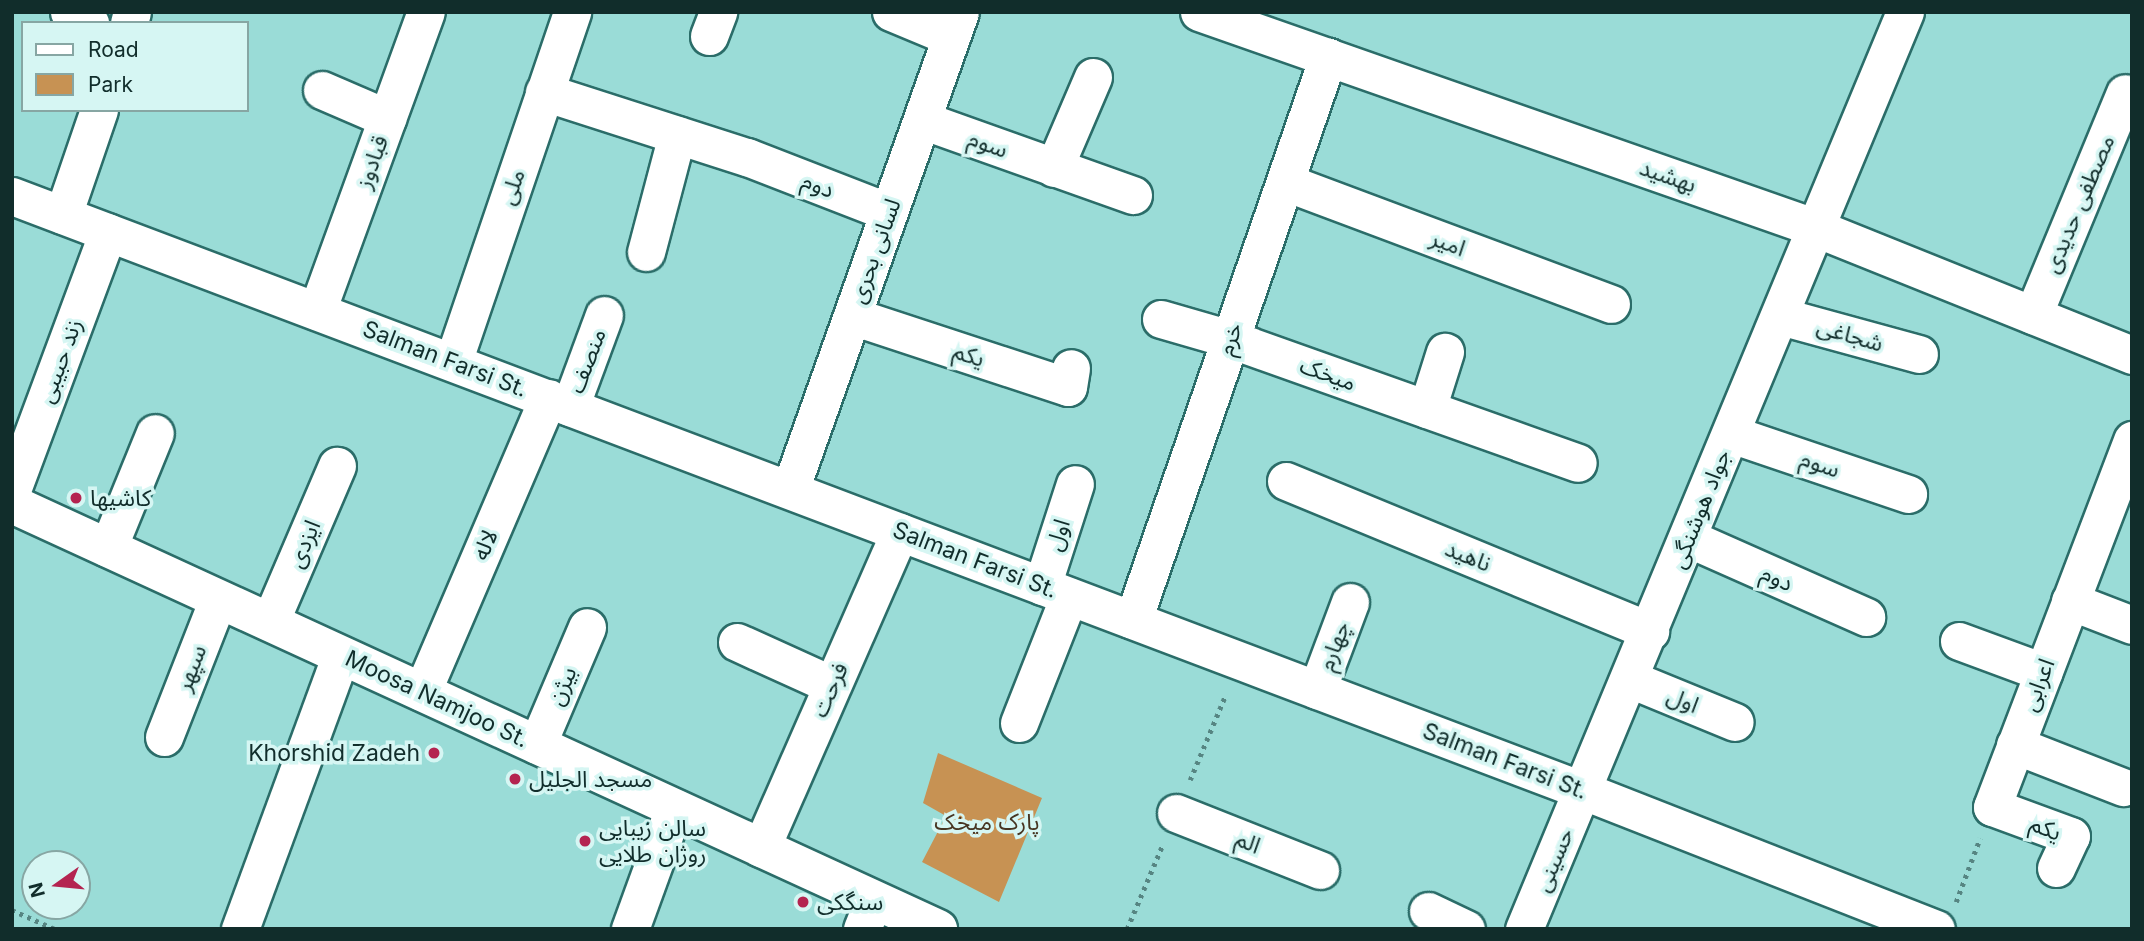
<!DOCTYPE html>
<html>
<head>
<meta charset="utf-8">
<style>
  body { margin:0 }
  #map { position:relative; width:2144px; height:941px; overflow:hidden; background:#9adcd7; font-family:Inter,"Noto Sans Arabic",sans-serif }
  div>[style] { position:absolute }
  .green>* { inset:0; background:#c79253 }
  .path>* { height:4.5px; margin-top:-2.25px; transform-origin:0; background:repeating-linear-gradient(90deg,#568582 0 3.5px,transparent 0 8.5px) }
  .roads { filter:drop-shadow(2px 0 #2b6d69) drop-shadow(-2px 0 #2b6d69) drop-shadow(0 2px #2b6d69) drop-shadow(0 -2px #2b6d69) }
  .street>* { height:37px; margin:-18.5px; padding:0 18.5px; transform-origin:18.5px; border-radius:18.5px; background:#fff }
  .secondary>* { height:38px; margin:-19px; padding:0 19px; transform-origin:19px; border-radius:19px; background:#fff }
  .dots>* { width:19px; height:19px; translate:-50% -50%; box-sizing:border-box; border:4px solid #d6f6f3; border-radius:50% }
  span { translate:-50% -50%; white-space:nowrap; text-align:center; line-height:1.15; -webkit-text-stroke:7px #d6f6f3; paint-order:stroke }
  .street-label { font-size:23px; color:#112d2b }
  .poi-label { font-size:23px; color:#112d2b }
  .left { translate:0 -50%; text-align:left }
  .right { translate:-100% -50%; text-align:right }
  .park-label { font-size:23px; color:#473522 }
  .frame { position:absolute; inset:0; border:14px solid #112d2b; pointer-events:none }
  .legend { position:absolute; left:21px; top:21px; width:228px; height:91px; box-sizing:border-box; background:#d6f6f3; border:2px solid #87a6a3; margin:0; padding:9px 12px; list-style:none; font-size:21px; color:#112d2b }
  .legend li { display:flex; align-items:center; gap:14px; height:35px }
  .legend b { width:35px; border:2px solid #87a6a3 }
  .north { position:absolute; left:21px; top:850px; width:70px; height:70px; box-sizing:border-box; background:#d6f6f3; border:2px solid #87a6a3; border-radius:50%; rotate:255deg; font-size:19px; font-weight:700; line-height:28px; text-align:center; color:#112d2b }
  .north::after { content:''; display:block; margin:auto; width:24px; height:32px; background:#b42450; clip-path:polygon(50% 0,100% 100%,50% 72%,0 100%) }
</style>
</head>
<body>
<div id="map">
  <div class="green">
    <i style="clip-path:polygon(938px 753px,1042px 798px,999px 902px,922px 862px,946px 816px,923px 803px)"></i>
  </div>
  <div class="path">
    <i style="left:1190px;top:780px;width:93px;rotate:-67.3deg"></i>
    <i style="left:1956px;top:902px;width:68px;rotate:-69.4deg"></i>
    <i style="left:12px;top:910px;width:47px;rotate:23.8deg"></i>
    <i style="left:1127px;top:929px;width:90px;rotate:-67.1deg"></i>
  </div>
  <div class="roads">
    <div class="street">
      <i style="left:69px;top:12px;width:24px;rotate:28deg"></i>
      <i style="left:891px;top:12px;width:65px;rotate:22.6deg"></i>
      <i style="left:1199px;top:12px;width:654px;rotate:19.29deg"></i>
      <i style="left:1816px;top:228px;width:341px;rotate:21.9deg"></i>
      <i style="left:129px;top:23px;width:11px;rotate:-75deg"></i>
      <i style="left:709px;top:36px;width:26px;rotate:-69deg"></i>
      <i style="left:322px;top:90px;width:71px;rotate:23.3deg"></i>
      <i style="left:544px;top:92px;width:213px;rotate:17.8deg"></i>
      <i style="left:747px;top:157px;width:152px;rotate:21.2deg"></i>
      <i style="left:922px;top:120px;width:224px;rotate:19.6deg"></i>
      <i style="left:1054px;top:168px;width:99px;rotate:-66.8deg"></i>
      <i style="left:1285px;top:182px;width:348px;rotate:20.5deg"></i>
      <i style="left:12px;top:196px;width:1681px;rotate:20.73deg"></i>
      <i style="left:1584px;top:791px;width:378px;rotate:21.4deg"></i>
      <i style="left:63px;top:215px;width:111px;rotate:-71.1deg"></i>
      <i style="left:646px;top:252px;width:121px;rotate:-75.2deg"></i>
      <i style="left:317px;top:311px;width:318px;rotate:-70deg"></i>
      <i style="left:2033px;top:315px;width:240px;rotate:-67.5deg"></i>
      <i style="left:852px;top:316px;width:227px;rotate:18.2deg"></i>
      <i style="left:1068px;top:387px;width:19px;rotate:-81deg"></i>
      <i style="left:1780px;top:316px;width:144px;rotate:15.3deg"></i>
      <i style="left:1161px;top:319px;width:72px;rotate:16.2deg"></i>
      <i style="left:1230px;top:339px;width:369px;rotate:19.6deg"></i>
      <i style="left:453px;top:362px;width:370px;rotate:-71.2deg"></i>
      <i style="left:570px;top:407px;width:98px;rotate:-69.7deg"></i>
      <i style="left:1427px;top:409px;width:60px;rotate:-72.5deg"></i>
      <i style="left:1731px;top:434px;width:187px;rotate:18.7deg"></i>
      <i style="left:1286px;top:481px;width:394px;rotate:22.4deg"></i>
      <i style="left:12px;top:490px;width:275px;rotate:-69.6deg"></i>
      <i style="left:790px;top:490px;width:507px;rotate:-70.42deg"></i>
      <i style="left:1688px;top:538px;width:195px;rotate:23.9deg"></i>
      <i style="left:108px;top:548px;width:124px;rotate:-67.8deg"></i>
      <i style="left:1042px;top:586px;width:107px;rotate:-72.1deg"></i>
      <i style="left:2070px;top:601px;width:66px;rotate:21.2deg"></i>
      <i style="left:1133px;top:620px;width:596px;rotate:-70.9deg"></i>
      <i style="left:270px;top:622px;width:170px;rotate:-66.8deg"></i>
      <i style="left:1959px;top:641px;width:90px;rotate:20.3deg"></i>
      <i style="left:737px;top:642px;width:104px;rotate:24.4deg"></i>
      <i style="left:1630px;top:679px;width:113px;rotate:22.3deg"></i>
      <i style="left:1317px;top:690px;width:94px;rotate:-69.4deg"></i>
      <i style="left:422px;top:692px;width:320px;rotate:-66.8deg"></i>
      <i style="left:1019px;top:723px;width:136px;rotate:-68.5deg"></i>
      <i style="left:164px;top:737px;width:148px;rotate:-68.6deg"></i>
      <i style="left:537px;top:745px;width:128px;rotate:-67deg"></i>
      <i style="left:2015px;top:745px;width:116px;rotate:21.3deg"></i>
      <i style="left:1176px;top:813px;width:155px;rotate:21.6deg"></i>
      <i style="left:761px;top:848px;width:345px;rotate:-66.3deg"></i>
      <i style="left:2056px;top:868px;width:35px;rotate:-65deg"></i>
      <i style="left:2071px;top:836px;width:84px;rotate:-159.8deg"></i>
      <i style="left:1992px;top:807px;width:393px;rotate:-69.1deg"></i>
      <i style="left:1428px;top:911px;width:42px;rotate:25.3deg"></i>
      <i style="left:240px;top:929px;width:292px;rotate:-69.8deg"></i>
      <i style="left:630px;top:929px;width:129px;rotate:-70deg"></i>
      <i style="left:862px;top:929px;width:31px;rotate:-68deg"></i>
      <i style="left:1524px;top:929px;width:993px;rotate:-67.44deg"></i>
    </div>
    <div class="secondary">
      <i style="left:12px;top:504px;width:1019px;rotate:24.65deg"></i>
    </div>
  </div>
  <div class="dots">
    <i style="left:76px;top:498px;background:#b42450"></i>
    <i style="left:434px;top:753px;background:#b42450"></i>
    <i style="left:515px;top:779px;background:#b42450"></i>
    <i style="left:585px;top:841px;background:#b42450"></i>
    <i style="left:803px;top:902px;background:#b42450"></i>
  </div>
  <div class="street-label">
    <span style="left:988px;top:144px;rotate:20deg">سوم</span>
    <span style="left:372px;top:162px;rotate:-70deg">قبادوز</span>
    <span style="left:1668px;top:176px;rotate:19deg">بهشید</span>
    <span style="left:818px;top:185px;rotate:21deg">دوم</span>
    <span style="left:512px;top:187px;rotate:-71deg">ملی</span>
    <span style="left:2079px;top:204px;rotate:-67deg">مصطفی حدیدی</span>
    <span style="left:1448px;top:243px;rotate:20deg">امیر</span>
    <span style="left:875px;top:251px;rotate:-70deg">لسانی بحری</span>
    <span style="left:1850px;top:335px;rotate:16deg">شجاغی</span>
    <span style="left:1230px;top:339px;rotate:-71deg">خرم</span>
    <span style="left:969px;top:355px;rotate:18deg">یکم</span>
    <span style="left:445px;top:359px;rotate:21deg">Salman Farsi St.</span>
    <span style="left:60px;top:361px;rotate:-70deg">زند حبیبی</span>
    <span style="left:587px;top:361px;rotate:-69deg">منصف</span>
    <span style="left:1328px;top:374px;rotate:20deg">میخک</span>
    <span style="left:1820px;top:464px;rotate:19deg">سوم</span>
    <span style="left:1700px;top:509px;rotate:-68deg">جواد هوشنگی</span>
    <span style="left:1058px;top:535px;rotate:-72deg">اول</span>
    <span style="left:304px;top:544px;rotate:-67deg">ایزدی</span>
    <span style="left:485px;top:545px;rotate:-67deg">لاله</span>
    <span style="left:1468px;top:556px;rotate:22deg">ناهید</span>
    <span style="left:975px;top:560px;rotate:21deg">Salman Farsi St.</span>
    <span style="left:1777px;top:578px;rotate:24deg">دوم</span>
    <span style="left:1334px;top:646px;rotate:-69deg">چهارم</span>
    <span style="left:191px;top:668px;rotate:-69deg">سپهر</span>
    <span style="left:2038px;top:685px;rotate:-69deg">اعرابی</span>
    <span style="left:562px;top:686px;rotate:-67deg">بیژن</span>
    <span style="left:830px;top:690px;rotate:-66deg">فرحت</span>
    <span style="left:437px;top:699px;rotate:25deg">Moosa Namjoo St.</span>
    <span style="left:1683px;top:700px;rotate:22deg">اول</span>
    <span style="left:1505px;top:761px;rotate:21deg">Salman Farsi St.</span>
    <span style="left:2046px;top:828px;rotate:23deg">یکم</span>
    <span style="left:1248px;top:842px;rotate:21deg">الم</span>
    <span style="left:1554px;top:860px;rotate:-67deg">حسینی</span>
  </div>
  <div class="poi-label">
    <span class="left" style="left:90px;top:498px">کاشیها</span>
    <span class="right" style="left:420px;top:753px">Khorshid Zadeh</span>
    <span class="left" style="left:529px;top:779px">مسجد الجلیل</span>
    <span class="left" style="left:599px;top:841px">سالن زیبایی<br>روژان طلایی</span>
    <span class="left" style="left:817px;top:902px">سنگکی</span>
  </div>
  <div class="park-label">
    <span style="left:987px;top:822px">پارک میخک</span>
  </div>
  <div class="frame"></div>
  <ul class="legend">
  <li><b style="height:9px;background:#fff"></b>Road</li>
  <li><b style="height:19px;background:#c79253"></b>Park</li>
  </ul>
  <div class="north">N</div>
</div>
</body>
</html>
